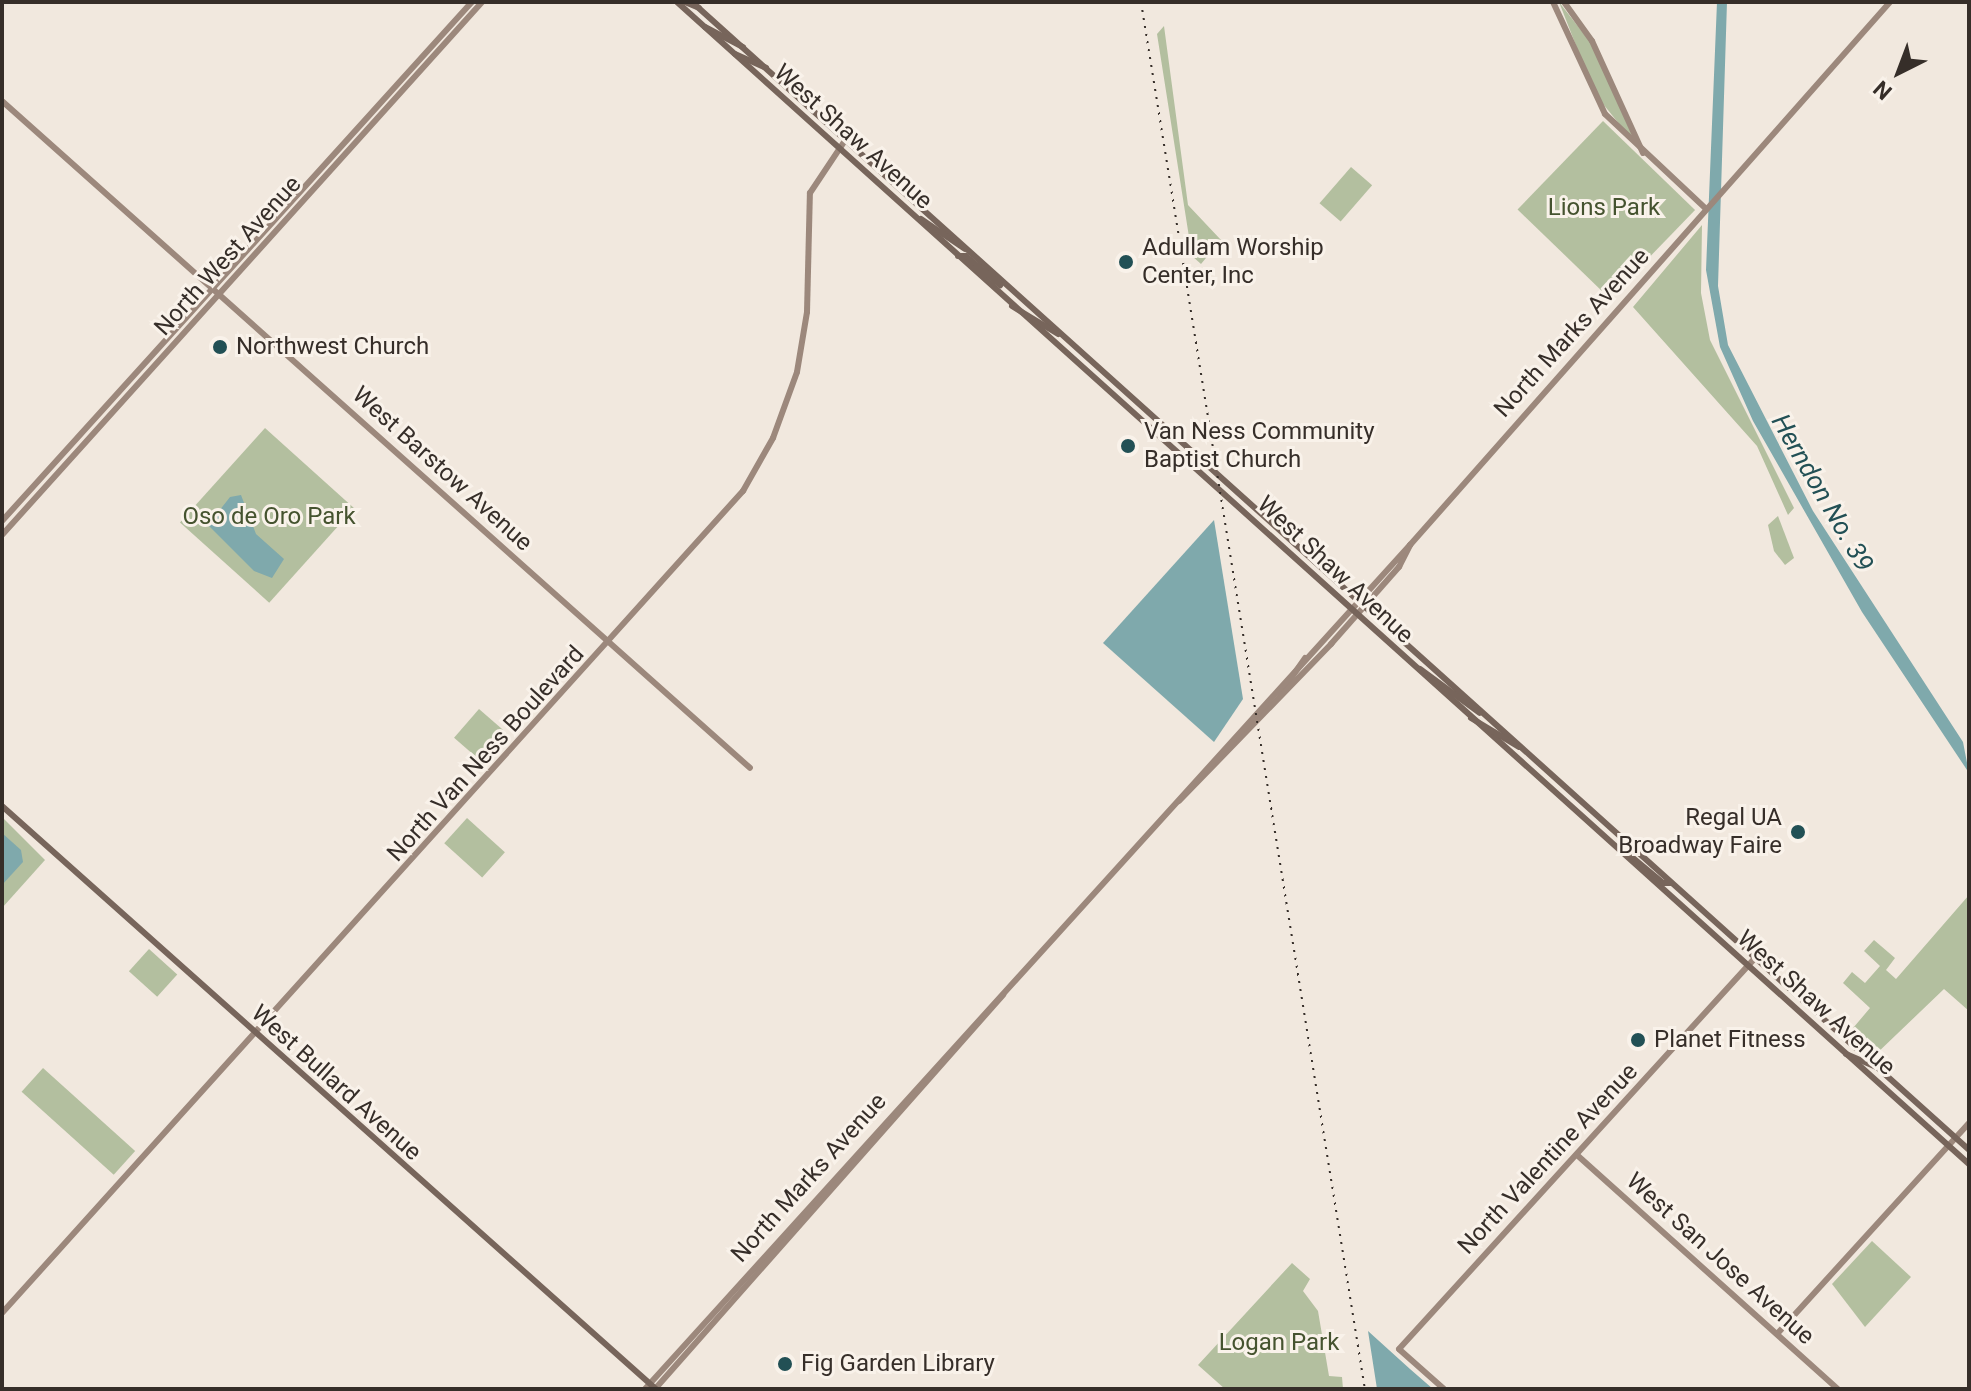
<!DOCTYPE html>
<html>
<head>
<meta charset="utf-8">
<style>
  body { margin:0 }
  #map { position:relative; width:1971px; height:1391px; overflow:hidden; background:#f1e8de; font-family:Roboto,sans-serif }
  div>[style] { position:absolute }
  .green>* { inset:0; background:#b3bf9f; transform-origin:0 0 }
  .water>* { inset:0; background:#7fa9ac }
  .secondary>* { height:6px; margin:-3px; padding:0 3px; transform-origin:3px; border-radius:3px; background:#9c887c }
  .primary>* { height:6px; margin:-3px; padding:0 3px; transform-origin:3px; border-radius:3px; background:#77655b }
  .rail>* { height:2px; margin-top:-1px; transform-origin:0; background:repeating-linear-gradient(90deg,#362e29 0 2px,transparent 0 8px) }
  .dots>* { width:22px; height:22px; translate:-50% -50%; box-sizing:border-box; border:4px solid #f9f2ea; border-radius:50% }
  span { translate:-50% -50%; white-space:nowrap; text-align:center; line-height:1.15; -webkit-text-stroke:6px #f9f2ea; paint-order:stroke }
  .street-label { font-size:24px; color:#362e29 }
  .park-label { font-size:24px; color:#45532f }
  .poi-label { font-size:24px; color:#362e29 }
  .left { translate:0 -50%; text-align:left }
  .right { translate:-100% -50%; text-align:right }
  .water-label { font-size:26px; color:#225055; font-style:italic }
  .frame { position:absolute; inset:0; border:4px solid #362e29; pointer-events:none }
  .north { position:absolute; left:1859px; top:32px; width:80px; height:80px; -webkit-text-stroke:6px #f9f2ea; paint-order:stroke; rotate:222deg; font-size:22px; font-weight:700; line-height:32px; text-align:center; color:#362e29 }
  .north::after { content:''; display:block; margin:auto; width:28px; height:36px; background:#362e29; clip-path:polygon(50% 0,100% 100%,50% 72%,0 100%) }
</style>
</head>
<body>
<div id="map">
  <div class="green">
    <i style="clip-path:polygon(1559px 2px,1591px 43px,1637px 146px,1595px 94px)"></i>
    <i style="clip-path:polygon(1164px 26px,1188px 205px,1221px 240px,1201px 264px,1192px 256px,1157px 34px)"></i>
    <i style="left:1603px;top:121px;width:128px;height:123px;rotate:44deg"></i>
    <i style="left:1351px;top:167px;width:28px;height:48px;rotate:41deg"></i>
    <i style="clip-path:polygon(1702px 225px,1701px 293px,1710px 340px,1794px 508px,1788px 515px,1757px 446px,1633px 307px)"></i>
    <i style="left:265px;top:428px;width:120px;height:127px;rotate:42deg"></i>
    <i style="clip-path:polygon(1778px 516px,1794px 558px,1785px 565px,1774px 551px,1768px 525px)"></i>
    <i style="left:479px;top:709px;width:40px;height:38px;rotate:41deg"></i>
    <i style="clip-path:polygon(2px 817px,45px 860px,2px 908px)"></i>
    <i style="left:467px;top:818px;width:51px;height:34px;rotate:42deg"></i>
    <i style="clip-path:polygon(1969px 895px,1969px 1011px,1944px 989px,1873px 1057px,1848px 1034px,1870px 1008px,1843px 983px,1852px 972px,1865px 983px,1880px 966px,1864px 951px,1874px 940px,1895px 958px,1886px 970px,1896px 979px)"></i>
    <i style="left:149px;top:949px;width:38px;height:30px;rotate:42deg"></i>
    <i style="left:43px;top:1068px;width:124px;height:32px;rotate:42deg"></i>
    <i style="clip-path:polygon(1872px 1241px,1911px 1277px,1865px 1327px,1832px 1284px)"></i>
    <i style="clip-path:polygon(1292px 1263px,1310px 1279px,1303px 1291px,1318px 1311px,1329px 1376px,1342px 1377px,1343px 1389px,1225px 1389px,1198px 1365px)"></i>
  </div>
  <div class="water">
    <i style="clip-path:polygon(1717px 2px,1727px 2px,1718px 286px,1728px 345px,1813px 511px,1963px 742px,1969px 773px,1862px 612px,1753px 421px,1720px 347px,1706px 270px)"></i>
    <i style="clip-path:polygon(241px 495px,256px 534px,284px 559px,272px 578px,254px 571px,208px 525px,230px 497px)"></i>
    <i style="clip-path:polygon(1214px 520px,1243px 699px,1214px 742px,1103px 643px)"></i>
    <i style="clip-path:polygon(2px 833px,21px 850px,23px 862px,2px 885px)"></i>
    <i style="clip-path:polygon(1368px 1331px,1410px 1369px,1433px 1389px,1377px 1389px)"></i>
  </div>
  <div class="secondary">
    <i style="left:1553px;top:2px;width:123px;rotate:65.1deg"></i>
    <i style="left:1605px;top:114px;width:139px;rotate:43.2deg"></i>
    <i style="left:1564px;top:2px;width:48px;rotate:54.3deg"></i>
    <i style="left:1592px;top:41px;width:123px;rotate:65.5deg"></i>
    <i style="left:2px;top:101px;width:1002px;rotate:41.72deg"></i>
    <i style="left:2px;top:521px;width:700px;rotate:-47.84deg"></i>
    <i style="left:2px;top:535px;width:717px;rotate:-47.99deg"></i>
    <i style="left:1280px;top:694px;width:44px;rotate:-55.2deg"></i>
    <i style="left:1179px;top:801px;width:219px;rotate:-45.9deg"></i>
    <i style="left:1331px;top:644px;width:103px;rotate:-48.6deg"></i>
    <i style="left:1399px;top:567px;width:25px;rotate:-63deg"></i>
    <i style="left:1577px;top:1155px;width:351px;rotate:41.9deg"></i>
    <i style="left:2px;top:1313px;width:1107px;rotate:-47.97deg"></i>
    <i style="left:743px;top:491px;width:61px;rotate:-60.5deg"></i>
    <i style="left:773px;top:438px;width:70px;rotate:-70deg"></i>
    <i style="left:797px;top:372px;width:61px;rotate:-80.5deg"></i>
    <i style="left:807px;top:312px;width:119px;rotate:-88.6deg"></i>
    <i style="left:810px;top:193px;width:65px;rotate:-56.3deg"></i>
    <i style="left:1777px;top:1334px;width:285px;rotate:-47.7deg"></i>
    <i style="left:645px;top:1389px;width:1139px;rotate:-47.81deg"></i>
    <i style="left:1410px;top:545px;width:725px;rotate:-48.52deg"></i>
    <i style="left:655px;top:1389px;width:526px;rotate:-48.55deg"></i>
    <i style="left:1444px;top:1389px;width:60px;rotate:-138.4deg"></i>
    <i style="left:1399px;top:1349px;width:529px;rotate:-47.68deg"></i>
  </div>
  <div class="primary">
    <i style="left:677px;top:2px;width:1738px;rotate:41.97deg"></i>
    <i style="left:685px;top:2px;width:15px;rotate:23deg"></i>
    <i style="left:692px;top:2px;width:1717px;rotate:41.95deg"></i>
    <i style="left:705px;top:27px;width:43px;rotate:27.8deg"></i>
    <i style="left:735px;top:54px;width:34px;rotate:24deg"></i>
    <i style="left:921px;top:219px;width:53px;rotate:34.3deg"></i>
    <i style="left:958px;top:256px;width:8px"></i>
    <i style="left:966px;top:256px;width:45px;rotate:40.5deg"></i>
    <i style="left:1012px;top:306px;width:54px;rotate:31.3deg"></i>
    <i style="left:1420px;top:669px;width:74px;rotate:36.3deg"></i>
    <i style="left:1471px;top:718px;width:56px;rotate:31.1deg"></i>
    <i style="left:2px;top:806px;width:876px;rotate:41.72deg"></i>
    <i style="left:1627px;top:853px;width:47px;rotate:39.8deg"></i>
    <i style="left:1663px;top:883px;width:8px"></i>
    <i style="left:1846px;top:1054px;width:33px;rotate:23deg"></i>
  </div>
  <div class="rail">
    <i style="left:1141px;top:2px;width:1405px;rotate:80.83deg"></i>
  </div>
  <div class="dots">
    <i style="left:1126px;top:262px;background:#225055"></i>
    <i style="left:220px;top:347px;background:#225055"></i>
    <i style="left:1128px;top:446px;background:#225055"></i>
    <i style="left:1798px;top:832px;background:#225055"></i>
    <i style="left:1638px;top:1040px;background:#225055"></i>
    <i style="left:785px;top:1364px;background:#225055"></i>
  </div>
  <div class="street-label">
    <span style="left:853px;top:137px;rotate:42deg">West Shaw Avenue</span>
    <span style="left:228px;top:256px;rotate:-48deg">North West Avenue</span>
    <span style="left:1572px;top:333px;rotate:-48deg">North Marks Avenue</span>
    <span style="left:442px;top:469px;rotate:42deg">West Barstow Avenue</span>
    <span style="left:1335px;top:570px;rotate:43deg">West Shaw Avenue</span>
    <span style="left:486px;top:754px;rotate:-48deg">North Van Ness Boulevard</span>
    <span style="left:1816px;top:1003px;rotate:42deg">West Shaw Avenue</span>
    <span style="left:336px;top:1083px;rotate:42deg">West Bullard Avenue</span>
    <span style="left:1548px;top:1159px;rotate:-47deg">North Valentine Avenue</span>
    <span style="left:809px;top:1178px;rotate:-48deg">North Marks Avenue</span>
    <span style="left:1720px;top:1259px;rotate:42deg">West San Jose Avenue</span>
  </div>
  <div class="park-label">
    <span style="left:1604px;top:208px">Lions Park</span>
    <span style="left:269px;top:517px">Oso de Oro Park</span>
    <span style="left:1279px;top:1343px">Logan Park</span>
  </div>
  <div class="poi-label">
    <span class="left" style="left:1142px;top:262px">Adullam Worship<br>Center, Inc</span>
    <span class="left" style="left:236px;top:347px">Northwest Church</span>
    <span class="left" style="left:1144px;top:446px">Van Ness Community<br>Baptist Church</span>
    <span class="right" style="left:1782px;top:832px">Regal UA<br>Broadway Faire</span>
    <span class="left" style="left:1654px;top:1040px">Planet Fitness</span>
    <span class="left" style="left:801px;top:1364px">Fig Garden Library</span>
  </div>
  <div class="water-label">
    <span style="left:1822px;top:493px;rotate:60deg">Herndon No. 39</span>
  </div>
  <div class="frame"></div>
  <div class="north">N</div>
</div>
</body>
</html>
